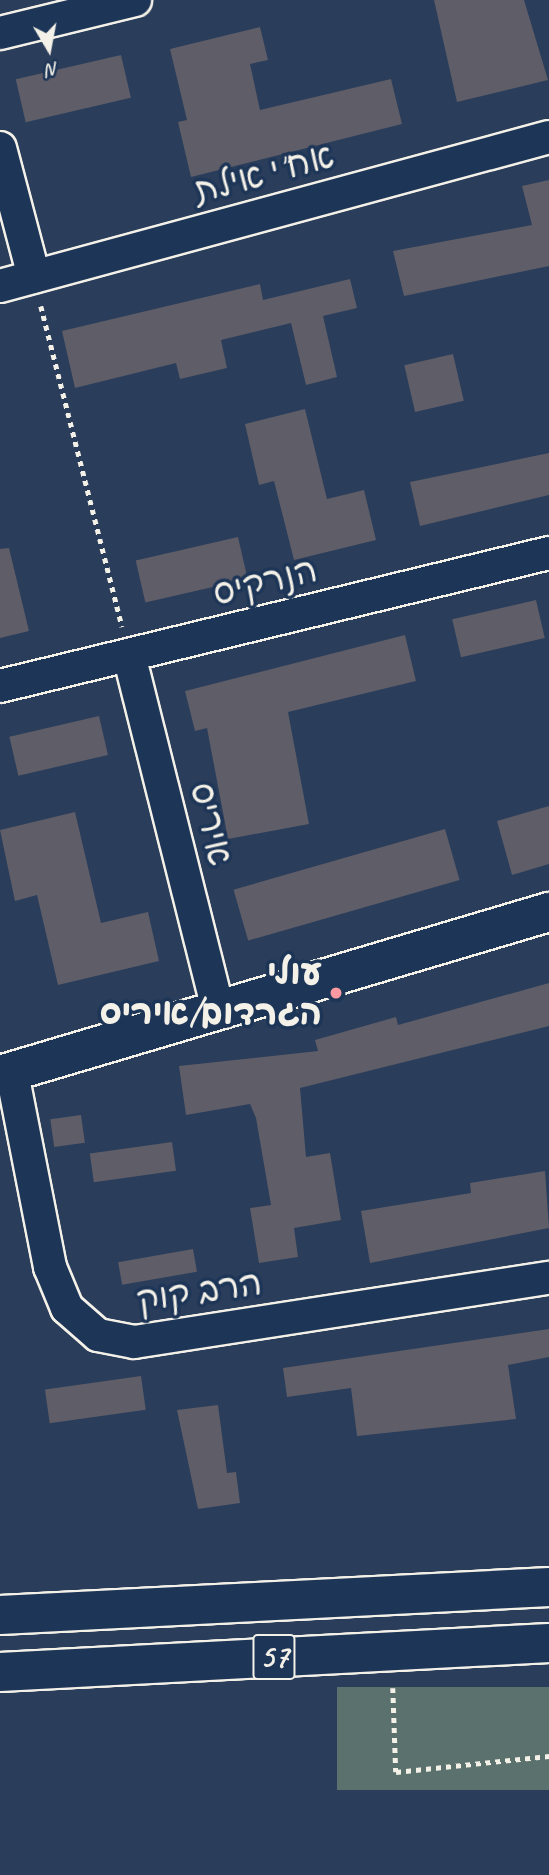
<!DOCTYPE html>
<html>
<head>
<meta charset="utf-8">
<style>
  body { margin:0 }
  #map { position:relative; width:549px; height:1875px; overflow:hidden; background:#2a3d5a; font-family:Caveat,"Playpen Sans Hebrew",sans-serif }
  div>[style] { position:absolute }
  .green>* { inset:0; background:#5a716d; transform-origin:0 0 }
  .building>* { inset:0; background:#5e5d68; transform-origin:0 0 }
  .path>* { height:4.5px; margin-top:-2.25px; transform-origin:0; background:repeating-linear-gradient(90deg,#f4f1e8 0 5px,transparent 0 10px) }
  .roads { filter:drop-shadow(2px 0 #f4f1e8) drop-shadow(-2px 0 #f4f1e8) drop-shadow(0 2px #f4f1e8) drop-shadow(0 -2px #f4f1e8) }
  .minor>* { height:32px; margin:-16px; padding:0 16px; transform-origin:16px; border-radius:16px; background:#1d3557 }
  .tertiary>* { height:38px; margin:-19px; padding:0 19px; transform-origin:19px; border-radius:19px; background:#1d3557 }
  .trunk>* { height:38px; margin:-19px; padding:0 19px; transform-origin:19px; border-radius:19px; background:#1d3557 }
  .dots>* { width:19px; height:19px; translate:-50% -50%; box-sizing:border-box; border:4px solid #1d3557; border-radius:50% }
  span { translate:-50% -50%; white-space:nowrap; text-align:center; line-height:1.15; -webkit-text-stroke:7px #1d3557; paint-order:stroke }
  .shield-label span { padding:2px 5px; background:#1d3557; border:2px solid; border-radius:5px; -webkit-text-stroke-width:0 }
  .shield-label { font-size:33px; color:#f4f1e8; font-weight:700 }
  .street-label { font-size:35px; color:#f4f1e8 }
  .poi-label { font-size:35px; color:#f4f1e8; font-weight:700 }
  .right { translate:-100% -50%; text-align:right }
  .north { position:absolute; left:14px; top:14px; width:70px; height:70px; -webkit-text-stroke:5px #1d3557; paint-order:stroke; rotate:170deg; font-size:19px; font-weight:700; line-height:28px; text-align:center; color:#f4f1e8 }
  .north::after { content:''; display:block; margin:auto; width:24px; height:32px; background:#f4f1e8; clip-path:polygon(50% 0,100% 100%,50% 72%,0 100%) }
</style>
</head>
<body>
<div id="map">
  <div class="green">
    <i style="left:549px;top:1687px;width:103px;height:212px;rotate:90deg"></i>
  </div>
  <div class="building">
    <i style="clip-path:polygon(434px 0,524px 0,548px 80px,457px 102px)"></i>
    <i style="clip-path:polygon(260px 27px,268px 60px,250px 64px,260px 110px,391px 79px,402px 124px,191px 177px,178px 122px,187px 120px,170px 49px)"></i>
    <i style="left:121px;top:55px;width:44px;height:108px;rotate:77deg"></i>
    <i style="clip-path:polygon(549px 180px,549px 266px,404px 296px,393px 251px,532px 225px,522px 186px)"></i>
    <i style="clip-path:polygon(350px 279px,357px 308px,323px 316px,337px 377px,306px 385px,291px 323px,221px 340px,227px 368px,180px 379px,176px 363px,75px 388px,62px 331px,260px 284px,263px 300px)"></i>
    <i style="left:453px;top:354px;width:48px;height:50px;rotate:77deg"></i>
    <i style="clip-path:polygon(305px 409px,327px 499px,364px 490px,376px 540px,294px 560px,274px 481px,259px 485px,245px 424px)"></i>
    <i style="clip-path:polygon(549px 453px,549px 495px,420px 526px,410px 482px)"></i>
    <i style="left:238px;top:537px;width:43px;height:105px;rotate:77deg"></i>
    <i style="clip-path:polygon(9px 548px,29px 631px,0 638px,0 549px)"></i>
    <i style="left:536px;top:600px;width:39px;height:86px;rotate:77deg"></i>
    <i style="clip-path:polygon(405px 635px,416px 681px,288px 712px,309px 824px,228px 839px,207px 728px,195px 731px,185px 691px)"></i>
    <i style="left:99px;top:716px;width:40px;height:92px;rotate:77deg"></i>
    <i style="clip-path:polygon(549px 806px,549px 864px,512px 875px,497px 821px)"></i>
    <i style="clip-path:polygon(75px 812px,101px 923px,148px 912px,159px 961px,58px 985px,37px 895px,15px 901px,0 830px)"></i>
    <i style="left:445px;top:829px;width:53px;height:220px;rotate:74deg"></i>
    <i style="clip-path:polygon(549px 983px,549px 1026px,300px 1088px,306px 1157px,330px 1153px,341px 1220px,294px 1228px,298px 1257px,259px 1263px,250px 1208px,271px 1205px,256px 1118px,250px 1104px,186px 1115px,179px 1066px,318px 1051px,315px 1040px,396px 1017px,398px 1025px)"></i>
    <i style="left:81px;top:1115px;width:28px;height:31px;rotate:82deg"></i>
    <i style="left:172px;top:1142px;width:29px;height:83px;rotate:82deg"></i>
    <i style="clip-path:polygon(545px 1171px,549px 1228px,370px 1263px,361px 1211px,471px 1193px,470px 1183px)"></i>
    <i style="left:193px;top:1249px;width:23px;height:76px;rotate:80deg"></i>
    <i style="clip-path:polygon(549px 1329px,549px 1357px,508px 1365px,516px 1419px,357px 1436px,351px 1388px,287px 1397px,283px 1368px)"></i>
    <i style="left:141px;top:1376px;width:34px;height:97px;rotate:82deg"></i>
    <i style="clip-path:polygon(218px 1405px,227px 1473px,236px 1472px,240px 1503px,198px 1509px,177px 1410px)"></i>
  </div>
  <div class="path">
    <i style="left:41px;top:306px;width:331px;rotate:75.8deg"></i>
    <i style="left:393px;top:1688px;width:84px;rotate:88deg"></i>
    <i style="left:396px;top:1772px;width:154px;rotate:-6deg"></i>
  </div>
  <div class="roads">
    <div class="minor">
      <i style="left:0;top:33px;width:139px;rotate:-13.7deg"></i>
      <i style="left:0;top:148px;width:133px;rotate:75.2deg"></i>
      <i style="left:0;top:286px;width:569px;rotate:-15.18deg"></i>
      <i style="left:129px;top:655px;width:368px;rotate:75.9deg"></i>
      <i style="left:0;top:686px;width:565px;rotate:-13.62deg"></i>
      <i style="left:12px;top:1073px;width:198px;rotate:78.9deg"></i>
      <i style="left:50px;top:1267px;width:44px;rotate:67.5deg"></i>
      <i style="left:67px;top:1308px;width:41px;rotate:41.1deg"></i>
      <i style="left:98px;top:1335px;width:37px;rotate:11deg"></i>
      <i style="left:134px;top:1342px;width:420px;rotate:-8.8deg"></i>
    </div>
    <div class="tertiary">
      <i style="left:0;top:1075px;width:573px;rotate:-16.54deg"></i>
    </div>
    <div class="trunk">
      <i style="left:0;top:1615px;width:550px;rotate:-2.92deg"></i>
      <i style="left:0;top:1672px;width:550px;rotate:-3.02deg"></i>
    </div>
  </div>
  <div class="dots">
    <i style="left:336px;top:993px;background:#ff9aa2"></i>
  </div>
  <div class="shield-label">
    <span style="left:274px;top:1657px">57</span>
  </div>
  <div class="street-label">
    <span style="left:264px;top:174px;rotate:-15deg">אח"י אילת</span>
    <span style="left:265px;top:582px;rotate:-14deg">הנרקיס</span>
    <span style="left:211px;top:824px;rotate:76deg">איריס</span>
    <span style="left:199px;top:1292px;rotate:-8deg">הרב קוק</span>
  </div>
  <div class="poi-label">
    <span class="right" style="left:322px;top:993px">עולי<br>הגרדום/איריס</span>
  </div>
  <div class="north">N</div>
</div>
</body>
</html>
